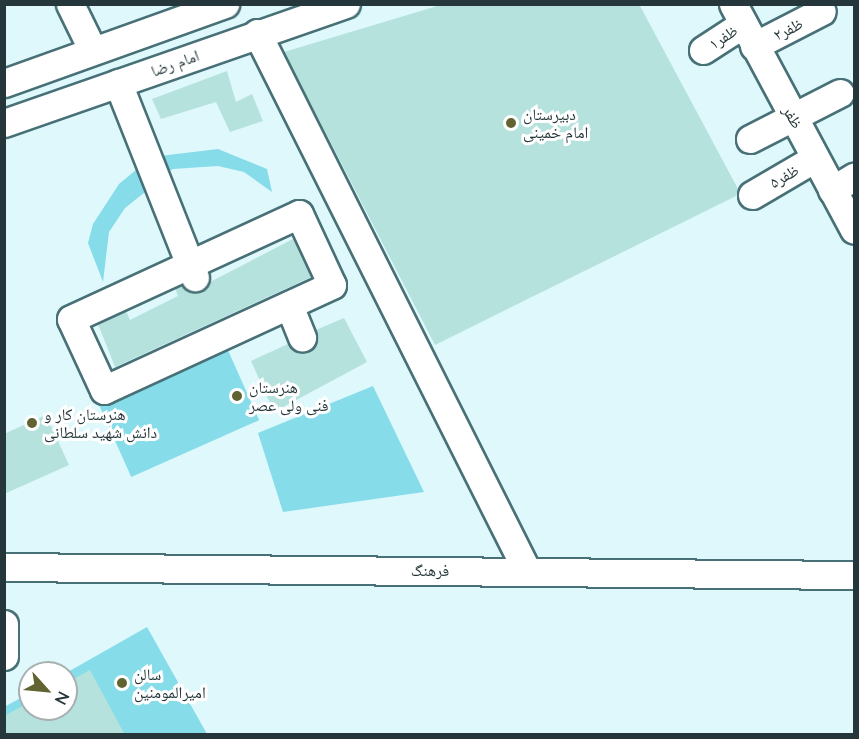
<!DOCTYPE html>
<html>
<head>
<meta charset="utf-8">
<style>
  body { margin:0 }
  #map { position:relative; width:859px; height:739px; overflow:hidden; background:#def8fc; font-family:Lato,"Noto Naskh Arabic",sans-serif }
  div>[style] { position:absolute }
  .green>* { inset:0; background:#86dce9; transform-origin:0 0 }
  .building>* { inset:0; background:#b5e2dd }
  .roads { filter:drop-shadow(2px 0 #487077) drop-shadow(-2px 0 #487077) drop-shadow(0 2px #487077) drop-shadow(0 -2px #487077) }
  .minor>* { height:27px; margin:-13.5px; padding:0 13.5px; transform-origin:13.5px; border-radius:13.5px; background:#fff }
  .dots>* { width:16px; height:16px; translate:-50% -50%; box-sizing:border-box; border:3px solid #fff; border-radius:50% }
  span { translate:-50% -50%; white-space:nowrap; text-align:center; line-height:1.15; -webkit-text-stroke:6px #fff; paint-order:stroke }
  .street-label { font-size:16px; color:#25373a }
  .poi-label { font-size:16px; color:#25373a }
  .left { translate:0 -50%; text-align:left }
  .frame { position:absolute; inset:0; border:6px solid #25373a; pointer-events:none }
  .north { position:absolute; left:18px; top:661px; width:60px; height:60px; box-sizing:border-box; background:#fff; border:2px solid #a8afb0; border-radius:50%; rotate:117deg; font-size:16px; font-weight:700; line-height:24px; text-align:center; color:#25373a }
  .north::after { content:''; display:block; margin:auto; width:21px; height:27px; background:#616330; clip-path:polygon(50% 0,100% 100%,50% 72%,0 100%) }
</style>
</head>
<body>
<div id="map">
  <div class="green">
    <i style="clip-path:polygon(218px 149px,267px 169px,272px 192px,244px 172px,218px 166px,173px 169px,161px 175px,160px 156px)"></i>
    <i style="clip-path:polygon(137px 169px,149px 189px,125px 208px,109px 232px,103px 282px,88px 243px,93px 224px,119px 184px)"></i>
    <i style="left:227px;top:348px;width:79px;height:140px;rotate:66deg"></i>
    <i style="clip-path:polygon(373px 386px,424px 492px,283px 512px,258px 433px)"></i>
    <i style="clip-path:polygon(147px 627px,207px 734px,5px 734px,4px 707px,30px 693px,30px 709px,66px 709px,66px 673px)"></i>
  </div>
  <div class="building">
    <i style="clip-path:polygon(444px 4px,639px 4px,738px 189px,736px 196px,435px 345px,284px 52px)"></i>
    <i style="clip-path:polygon(227px 71px,236px 102px,252px 94px,263px 121px,230px 132px,216px 102px,161px 119px,152px 99px)"></i>
    <i style="clip-path:polygon(293px 239px,311px 277px,115px 367px,98px 324px,126px 311px,130px 320px,178px 296px,175px 288px,182px 285px,192px 292px,201px 291px,210px 282px)"></i>
    <i style="clip-path:polygon(344px 318px,367px 362px,274px 412px,251px 361px,288px 344px,299px 352px,308px 351px,317px 340px,316px 330px)"></i>
    <i style="clip-path:polygon(46px 415px,69px 465px,4px 494px,4px 434px)"></i>
    <i style="clip-path:polygon(90px 670px,125px 735px,4px 735px,4px 716px,30px 702px,30px 709px,66px 709px,66px 683px)"></i>
  </div>
  <div class="roads">
    <div class="minor">
      <i style="left:70px;top:4px;width:50px;rotate:63.9deg"></i>
      <i style="left:733px;top:4px;width:256px;rotate:61.8deg"></i>
      <i style="left:257px;top:33px;width:602px;rotate:63.35deg"></i>
      <i style="left:754px;top:46px;width:76px;rotate:-27.2deg"></i>
      <i style="left:703px;top:50px;width:48px;rotate:-33deg"></i>
      <i style="left:4px;top:83px;width:235px;rotate:-19.7deg"></i>
      <i style="left:118px;top:83px;width:209px;rotate:68.4deg"></i>
      <i style="left:4px;top:123px;width:362px;rotate:-19.2deg"></i>
      <i style="left:750px;top:139px;width:101px;rotate:-27.1deg"></i>
      <i style="left:832px;top:190px;width:26px;rotate:-31deg"></i>
      <i style="left:752px;top:195px;width:73px;rotate:-30.4deg"></i>
      <i style="left:299px;top:214px;width:78px;rotate:65.1deg"></i>
      <i style="left:332px;top:285px;width:251px;rotate:155.3deg"></i>
      <i style="left:104px;top:390px;width:78px;rotate:-114.9deg"></i>
      <i style="left:71px;top:319px;width:251px;rotate:-24.7deg"></i>
      <i style="left:289px;top:305px;width:35px;rotate:68deg"></i>
      <i style="left:4px;top:567px;width:850px;rotate:0.54deg"></i>
      <i style="left:4px;top:624px;width:32px;rotate:90deg"></i>
    </div>
  </div>
  <div class="dots">
    <i style="left:511px;top:123px;background:#616330"></i>
    <i style="left:237px;top:396px;background:#616330"></i>
    <i style="left:32px;top:423px;background:#616330"></i>
    <i style="left:122px;top:683px;background:#616330"></i>
  </div>
  <div class="street-label">
    <span style="left:788px;top:29px;rotate:-27deg">ظفر۲</span>
    <span style="left:723px;top:37px;rotate:-33deg">ظفر۱</span>
    <span style="left:175px;top:63px;rotate:-20deg">امام رضا</span>
    <span style="left:793px;top:117px;rotate:61deg">ظفر</span>
    <span style="left:784px;top:176px;rotate:-30deg">ظفر۵</span>
    <span style="left:430px;top:570px">فرهنگ</span>
  </div>
  <div class="poi-label">
    <span class="left" style="left:523px;top:123px">دبیرستان<br>امام خمینی</span>
    <span class="left" style="left:249px;top:396px">هنرستان<br>فنی ولی عصر</span>
    <span class="left" style="left:44px;top:423px">هنرستان کار و<br>دانش شهید سلطانی</span>
    <span class="left" style="left:134px;top:683px">سالن<br>امیرالمومنین</span>
  </div>
  <div class="frame"></div>
  <div class="north">N</div>
</div>
</body>
</html>
